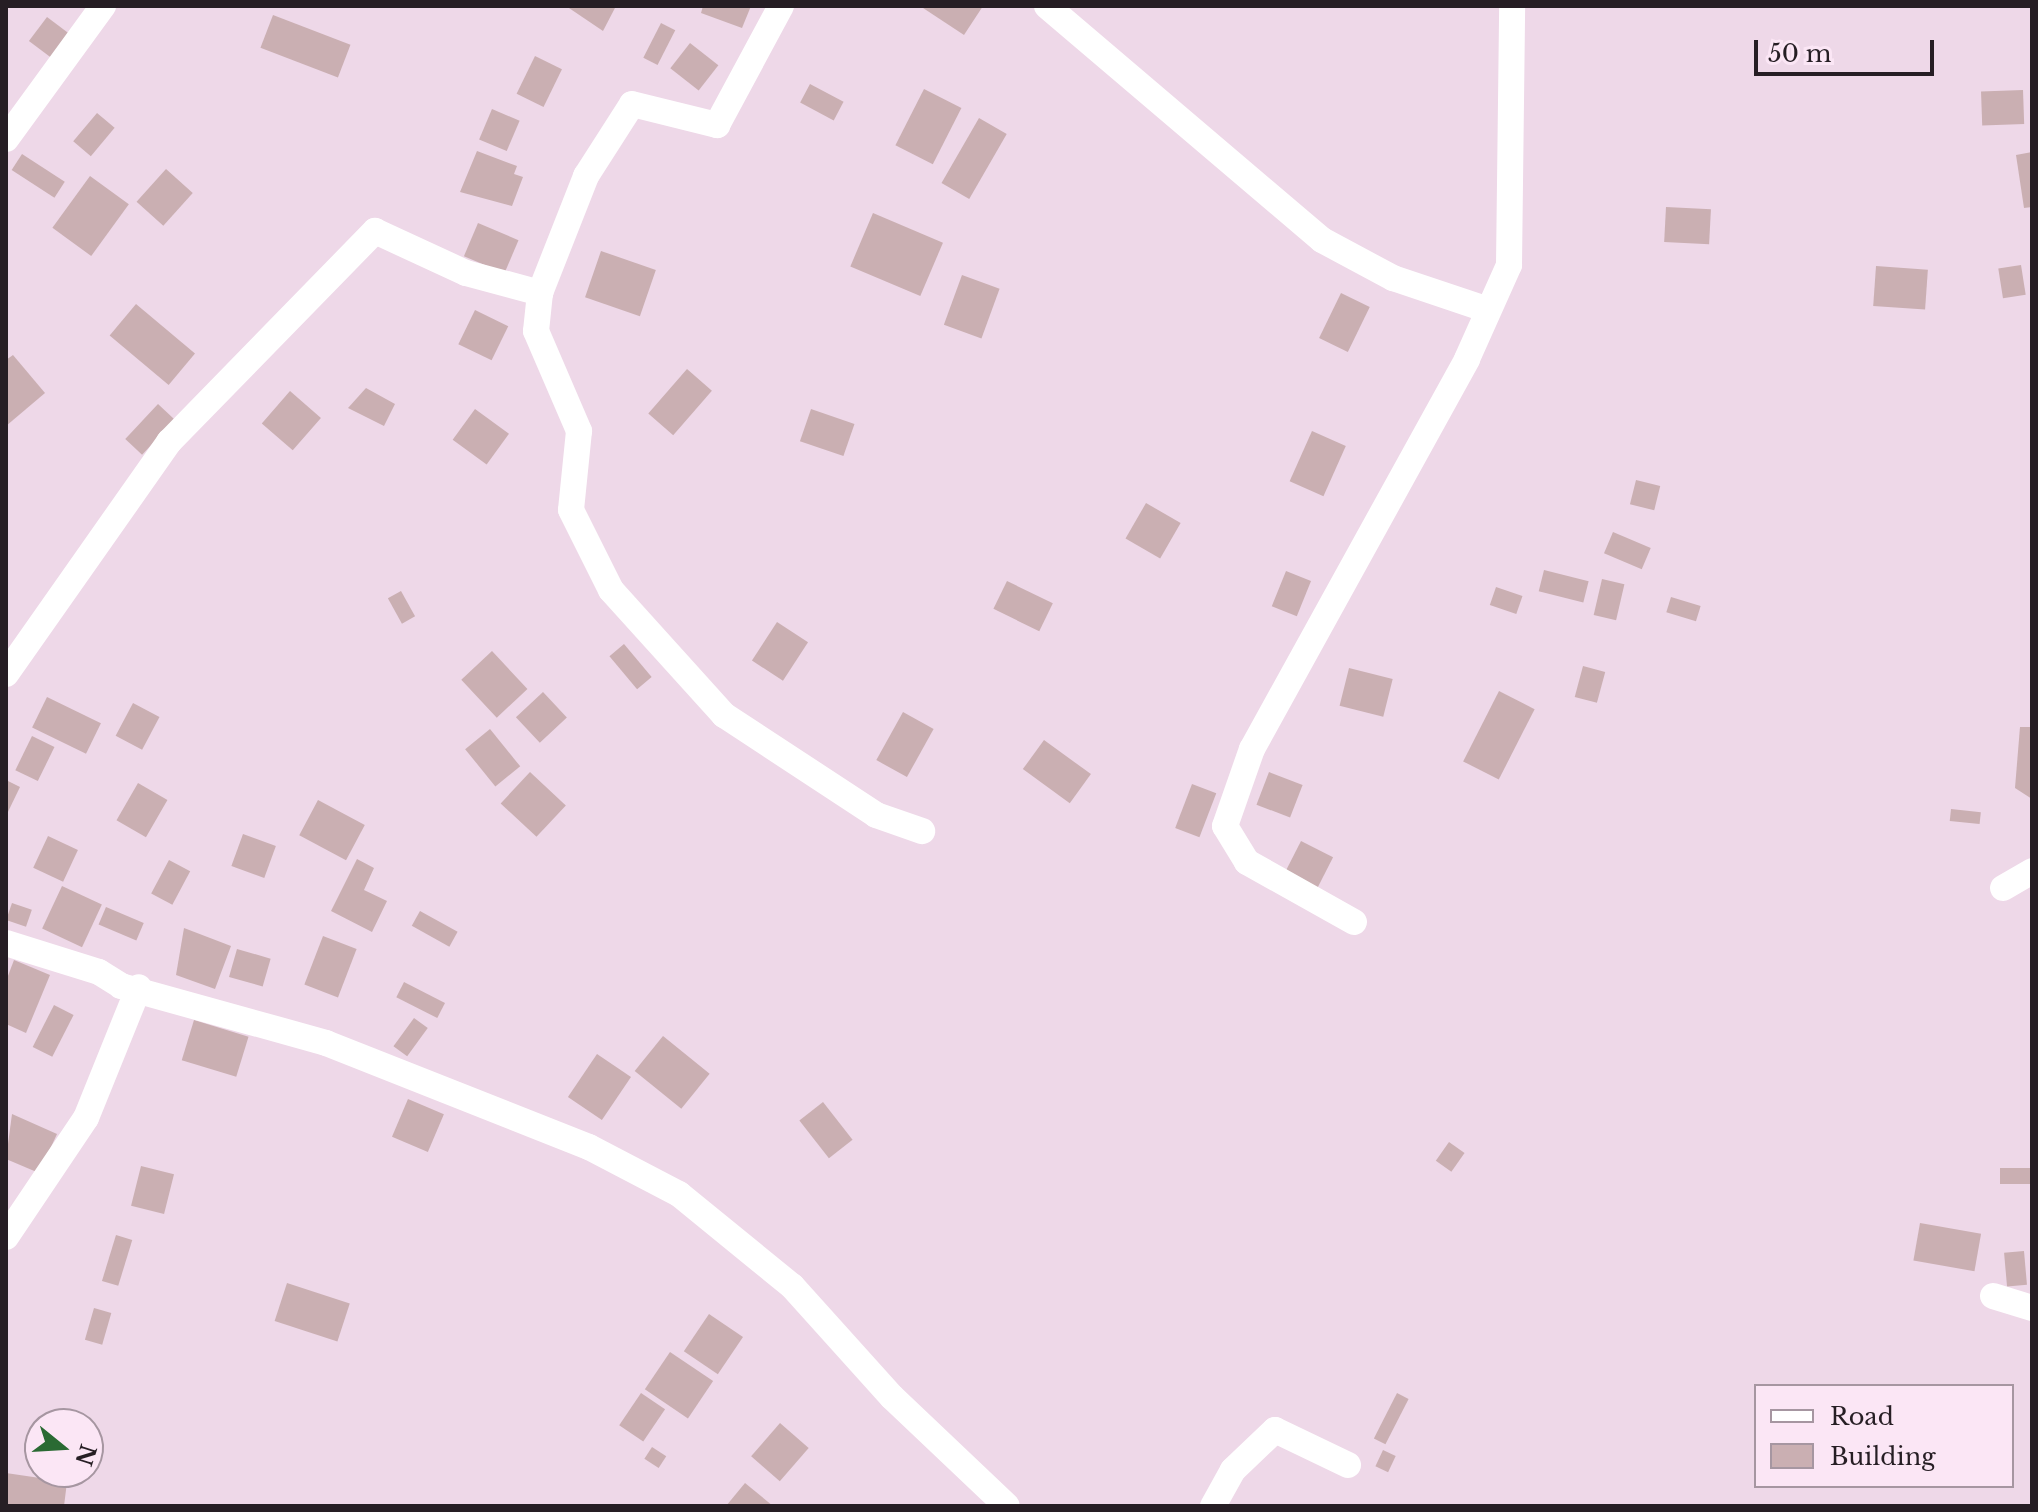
<!DOCTYPE html>
<html>
<head>
<meta charset="utf-8">
<style>
  body { margin:0 }
  #map { position:relative; width:2038px; height:1512px; overflow:hidden; background:#eed8e8; font-family:"Libre Baskerville",serif }
  div>[style] { position:absolute }
  .building>* { inset:0; background:#caafb2; transform-origin:0 0 }
  .street>* { height:26px; margin:-13px; padding:0 13px; transform-origin:13px; border-radius:13px; background:#fff }
  span { translate:-50% -50%; white-space:nowrap; text-align:center; line-height:1.15; -webkit-text-stroke:6px #fbe6f5; paint-order:stroke }
  .frame { position:absolute; inset:0; border:8px solid #261e24; pointer-events:none }
  .legend { position:absolute; left:1754px; top:1384px; width:260px; height:104px; box-sizing:border-box; background:#fbe6f5; border:2px solid #a696a1; margin:0; padding:10px 14px; list-style:none; font-size:24px; color:#261e24 }
  .legend li { display:flex; align-items:center; gap:16px; height:40px }
  .legend b { width:40px; border:2px solid #a696a1 }
  .north { position:absolute; left:24px; top:1408px; width:80px; height:80px; box-sizing:border-box; background:#fbe6f5; border:2px solid #a696a1; border-radius:50%; rotate:108deg; font-size:22px; font-weight:700; line-height:32px; text-align:center; color:#261e24 }
  .north::after { content:''; display:block; margin:auto; width:28px; height:36px; background:#2a6a33; clip-path:polygon(50% 0,100% 100%,50% 72%,0 100%) }
  .scale { position:absolute; left:1754px; top:40px; width:180px; height:36px; box-sizing:border-box; border:4px solid #261e24; border-top:0; padding-left:10px; font-size:24px; line-height:28px; white-space:nowrap; color:#261e24; -webkit-text-stroke:6px #fbe6f5; paint-order:stroke }
</style>
</head>
<body>
<div id="map">
  <div class="building">
    <i style="clip-path:polygon(566px 6px,616px 6px,603px 31px)"></i>
    <i style="clip-path:polygon(703px 6px,751px 6px,742px 28px,701px 13px)"></i>
    <i style="clip-path:polygon(920px 6px,983px 6px,964px 35px)"></i>
    <i style="left:273px;top:15px;width:83px;height:35px;rotate:21deg"></i>
    <i style="left:47px;top:17px;width:35px;height:30px;rotate:37deg"></i>
    <i style="left:661px;top:23px;width:16px;height:39px;rotate:27deg"></i>
    <i style="left:690px;top:43px;width:36px;height:32px;rotate:38deg"></i>
    <i style="left:535px;top:56px;width:30px;height:42px;rotate:26deg"></i>
    <i style="left:810px;top:84px;width:38px;height:21px;rotate:28deg"></i>
    <i style="left:924px;top:89px;width:42px;height:63px;rotate:27deg"></i>
    <i style="left:2023px;top:90px;width:34px;height:42px;rotate:88deg"></i>
    <i style="left:492px;top:109px;width:30px;height:33px;rotate:23deg"></i>
    <i style="left:97px;top:113px;width:23px;height:37px;rotate:40deg"></i>
    <i style="left:979px;top:118px;width:32px;height:75px;rotate:30deg"></i>
    <i style="clip-path:polygon(477px 151px,517px 166px,514px 174px,523px 177px,512px 206px,460px 192px)"></i>
    <i style="clip-path:polygon(2032px 152px,2032px 207px,2024px 208px,2016px 155px)"></i>
    <i style="left:22px;top:154px;width:51px;height:19px;rotate:33deg"></i>
    <i style="left:166px;top:169px;width:36px;height:44px;rotate:42deg"></i>
    <i style="left:90px;top:176px;width:48px;height:64px;rotate:36deg"></i>
    <i style="left:1666px;top:207px;width:45px;height:35px;rotate:3deg"></i>
    <i style="left:873px;top:213px;width:76px;height:58px;rotate:23deg"></i>
    <i style="left:478px;top:223px;width:44px;height:36px;rotate:23deg"></i>
    <i style="left:601px;top:251px;width:58px;height:49px;rotate:19deg"></i>
    <i style="left:2021px;top:265px;width:30px;height:23px;rotate:81deg"></i>
    <i style="left:1876px;top:266px;width:52px;height:40px;rotate:4deg"></i>
    <i style="left:962px;top:275px;width:40px;height:53px;rotate:20deg"></i>
    <i style="left:1341px;top:293px;width:32px;height:50px;rotate:26deg"></i>
    <i style="left:136px;top:304px;width:77px;height:41px;rotate:40deg"></i>
    <i style="left:475px;top:310px;width:37px;height:38px;rotate:26deg"></i>
    <i style="clip-path:polygon(13px 355px,45px 393px,6px 426px,6px 360px)"></i>
    <i style="left:687px;top:369px;width:33px;height:59px;rotate:41deg"></i>
    <i style="clip-path:polygon(366px 388px,395px 404px,384px 426px,348px 408px)"></i>
    <i style="left:290px;top:391px;width:41px;height:43px;rotate:41deg"></i>
    <i style="left:158px;top:404px;width:23px;height:48px;rotate:43deg"></i>
    <i style="left:475px;top:409px;width:42px;height:38px;rotate:36deg"></i>
    <i style="left:811px;top:409px;width:46px;height:34px;rotate:19deg"></i>
    <i style="left:1312px;top:431px;width:37px;height:55px;rotate:24deg"></i>
    <i style="left:1636px;top:480px;width:25px;height:25px;rotate:14deg"></i>
    <i style="left:1146px;top:503px;width:40px;height:41px;rotate:30deg"></i>
    <i style="left:1613px;top:532px;width:41px;height:23px;rotate:23deg"></i>
    <i style="left:1544px;top:570px;width:46px;height:22px;rotate:14deg"></i>
    <i style="left:1286px;top:571px;width:27px;height:38px;rotate:22deg"></i>
    <i style="left:1602px;top:579px;width:23px;height:37px;rotate:13deg"></i>
    <i style="left:1007px;top:581px;width:51px;height:31px;rotate:26deg"></i>
    <i style="left:1496px;top:587px;width:28px;height:19px;rotate:19deg"></i>
    <i style="left:401px;top:591px;width:29px;height:15px;rotate:61deg"></i>
    <i style="left:1671px;top:597px;width:31px;height:16px;rotate:17deg"></i>
    <i style="left:777px;top:622px;width:37px;height:46px;rotate:33deg"></i>
    <i style="left:624px;top:644px;width:43px;height:19px;rotate:50deg"></i>
    <i style="left:492px;top:651px;width:52px;height:42px;rotate:47deg"></i>
    <i style="left:1583px;top:666px;width:23px;height:32px;rotate:15deg"></i>
    <i style="left:1349px;top:668px;width:45px;height:39px;rotate:14deg"></i>
    <i style="left:1499px;top:691px;width:40px;height:79px;rotate:27deg"></i>
    <i style="left:543px;top:692px;width:35px;height:37px;rotate:47deg"></i>
    <i style="left:47px;top:697px;width:60px;height:34px;rotate:26deg"></i>
    <i style="left:133px;top:703px;width:30px;height:37px;rotate:28deg"></i>
    <i style="left:903px;top:712px;width:35px;height:55px;rotate:29deg"></i>
    <i style="clip-path:polygon(2020px 727px,2032px 727px,2032px 799px,2015px 788px)"></i>
    <i style="left:490px;top:729px;width:48px;height:32px;rotate:51deg"></i>
    <i style="left:32px;top:736px;width:25px;height:38px;rotate:26deg"></i>
    <i style="left:1044px;top:740px;width:58px;height:36px;rotate:36deg"></i>
    <i style="left:530px;top:772px;width:49px;height:43px;rotate:43deg"></i>
    <i style="left:1269px;top:772px;width:36px;height:35px;rotate:21deg"></i>
    <i style="clip-path:polygon(6px 780px,20px 787px,6px 816px)"></i>
    <i style="left:138px;top:783px;width:34px;height:43px;rotate:30deg"></i>
    <i style="left:1192px;top:784px;width:26px;height:47px;rotate:21deg"></i>
    <i style="left:318px;top:800px;width:53px;height:40px;rotate:28deg"></i>
    <i style="left:1951px;top:809px;width:30px;height:12px;rotate:6deg"></i>
    <i style="left:243px;top:834px;width:35px;height:34px;rotate:20deg"></i>
    <i style="left:48px;top:836px;width:33px;height:35px;rotate:25deg"></i>
    <i style="left:1301px;top:841px;width:36px;height:37px;rotate:27deg"></i>
    <i style="clip-path:polygon(357px 859px,374px 868px,364px 890px,387px 901px,372px 932px,331px 911px)"></i>
    <i style="left:169px;top:860px;width:24px;height:38px;rotate:28deg"></i>
    <i style="left:62px;top:886px;width:44px;height:47px;rotate:25deg"></i>
    <i style="left:12px;top:903px;width:21px;height:18px;rotate:19deg"></i>
    <i style="left:106px;top:907px;width:41px;height:19px;rotate:23deg"></i>
    <i style="left:420px;top:911px;width:43px;height:17px;rotate:29deg"></i>
    <i style="clip-path:polygon(184px 928px,231px 946px,215px 989px,176px 975px)"></i>
    <i style="left:323px;top:936px;width:36px;height:52px;rotate:21deg"></i>
    <i style="left:237px;top:949px;width:35px;height:29px;rotate:16deg"></i>
    <i style="clip-path:polygon(14px 960px,50px 975px,26px 1033px,6px 1024px,6px 981px)"></i>
    <i style="left:404px;top:982px;width:46px;height:17px;rotate:27deg"></i>
    <i style="left:54px;top:1005px;width:22px;height:47px;rotate:27deg"></i>
    <i style="left:414px;top:1018px;width:17px;height:35px;rotate:36deg"></i>
    <i style="left:194px;top:1020px;width:57px;height:42px;rotate:17deg"></i>
    <i style="left:663px;top:1036px;width:60px;height:45px;rotate:39deg"></i>
    <i style="left:597px;top:1054px;width:41px;height:52px;rotate:34deg"></i>
    <i style="left:408px;top:1099px;width:39px;height:41px;rotate:23deg"></i>
    <i style="left:823px;top:1102px;width:48px;height:30px;rotate:52deg"></i>
    <i style="clip-path:polygon(12px 1114px,57px 1134px,39px 1173px,6px 1159px)"></i>
    <i style="left:1449px;top:1142px;width:19px;height:23px;rotate:35deg"></i>
    <i style="left:141px;top:1166px;width:34px;height:41px;rotate:14deg"></i>
    <i style="left:2000px;top:1168px;width:32px;height:16px"></i>
    <i style="left:1920px;top:1223px;width:62px;height:38px;rotate:10deg"></i>
    <i style="left:116px;top:1235px;width:17px;height:48px;rotate:17deg"></i>
    <i style="left:2024px;top:1251px;width:34px;height:20px;rotate:85deg"></i>
    <i style="left:287px;top:1283px;width:66px;height:40px;rotate:18deg"></i>
    <i style="left:94px;top:1308px;width:18px;height:33px;rotate:16deg"></i>
    <i style="left:709px;top:1314px;width:41px;height:45px;rotate:34deg"></i>
    <i style="left:670px;top:1352px;width:52px;height:45px;rotate:34deg"></i>
    <i style="left:641px;top:1393px;width:29px;height:39px;rotate:34deg"></i>
    <i style="left:1397px;top:1393px;width:13px;height:51px;rotate:27deg"></i>
    <i style="left:780px;top:1423px;width:38px;height:44px;rotate:41deg"></i>
    <i style="left:652px;top:1447px;width:17px;height:14px;rotate:33deg"></i>
    <i style="left:1383px;top:1450px;width:14px;height:18px;rotate:25deg"></i>
    <i style="clip-path:polygon(6px 1473px,67px 1482px,64px 1506px,6px 1506px)"></i>
    <i style="clip-path:polygon(745px 1483px,773px 1506px,726px 1506px)"></i>
  </div>
  <div class="street">
    <i style="left:1047px;top:6px;width:361px;rotate:40.4deg"></i>
    <i style="left:1322px;top:240px;width:81px;rotate:28.2deg"></i>
    <i style="left:1393px;top:278px;width:97px;rotate:18.6deg"></i>
    <i style="left:6px;top:139px;width:165px;rotate:-53.9deg"></i>
    <i style="left:540px;top:293px;width:38px;rotate:96deg"></i>
    <i style="left:536px;top:331px;width:109px;rotate:66.7deg"></i>
    <i style="left:579px;top:431px;width:79px;rotate:95.8deg"></i>
    <i style="left:571px;top:510px;width:89px;rotate:63.4deg"></i>
    <i style="left:611px;top:590px;width:169px;rotate:47.9deg"></i>
    <i style="left:724px;top:715px;width:182px;rotate:33.3deg"></i>
    <i style="left:876px;top:815px;width:49px;rotate:19.2deg"></i>
    <i style="left:6px;top:674px;width:284px;rotate:-54.9deg"></i>
    <i style="left:169px;top:442px;width:295px;rotate:-45.7deg"></i>
    <i style="left:375px;top:231px;width:100px;rotate:24.8deg"></i>
    <i style="left:466px;top:273px;width:77px;rotate:15.1deg"></i>
    <i style="left:540px;top:293px;width:126px;rotate:-68.5deg"></i>
    <i style="left:586px;top:176px;width:85px;rotate:-57.4deg"></i>
    <i style="left:632px;top:104px;width:88px;rotate:13.9deg"></i>
    <i style="left:717px;top:125px;width:135px;rotate:-61.7deg"></i>
    <i style="left:2003px;top:888px;width:34px;rotate:-30deg"></i>
    <i style="left:1354px;top:922px;width:123px;rotate:-150.7deg"></i>
    <i style="left:1247px;top:862px;width:42px;rotate:-121.4deg"></i>
    <i style="left:1225px;top:826px;width:82px;rotate:-70.7deg"></i>
    <i style="left:1252px;top:749px;width:445px;rotate:-61.1deg"></i>
    <i style="left:1467px;top:359px;width:103px;rotate:-65.9deg"></i>
    <i style="left:1509px;top:265px;width:259px;rotate:-89.3deg"></i>
    <i style="left:6px;top:943px;width:97px;rotate:17.3deg"></i>
    <i style="left:99px;top:972px;width:26px;rotate:32deg"></i>
    <i style="left:121px;top:986px;width:213px;rotate:15.5deg"></i>
    <i style="left:326px;top:1043px;width:283px;rotate:21.6deg"></i>
    <i style="left:589px;top:1147px;width:102px;rotate:27.6deg"></i>
    <i style="left:679px;top:1194px;width:146px;rotate:39.2deg"></i>
    <i style="left:792px;top:1286px;width:149px;rotate:48deg"></i>
    <i style="left:892px;top:1397px;width:158px;rotate:43.5deg"></i>
    <i style="left:6px;top:1237px;width:143px;rotate:-56.1deg"></i>
    <i style="left:86px;top:1118px;width:141px;rotate:-68deg"></i>
    <i style="left:1993px;top:1296px;width:41px;rotate:17.1deg"></i>
    <i style="left:1213px;top:1506px;width:41px;rotate:-60.9deg"></i>
    <i style="left:1233px;top:1470px;width:58px;rotate:-43.6deg"></i>
    <i style="left:1275px;top:1430px;width:81px;rotate:25.6deg"></i>
  </div>
  <div class="frame"></div>
  <ul class="legend">
  <li><b style="height:10px;background:#fff"></b>Road</li>
  <li><b style="height:22px;background:#caafb2"></b>Building</li>
  </ul>
  <div class="north">N</div>
  <div class="scale">50 m</div>
</div>
</body>
</html>
